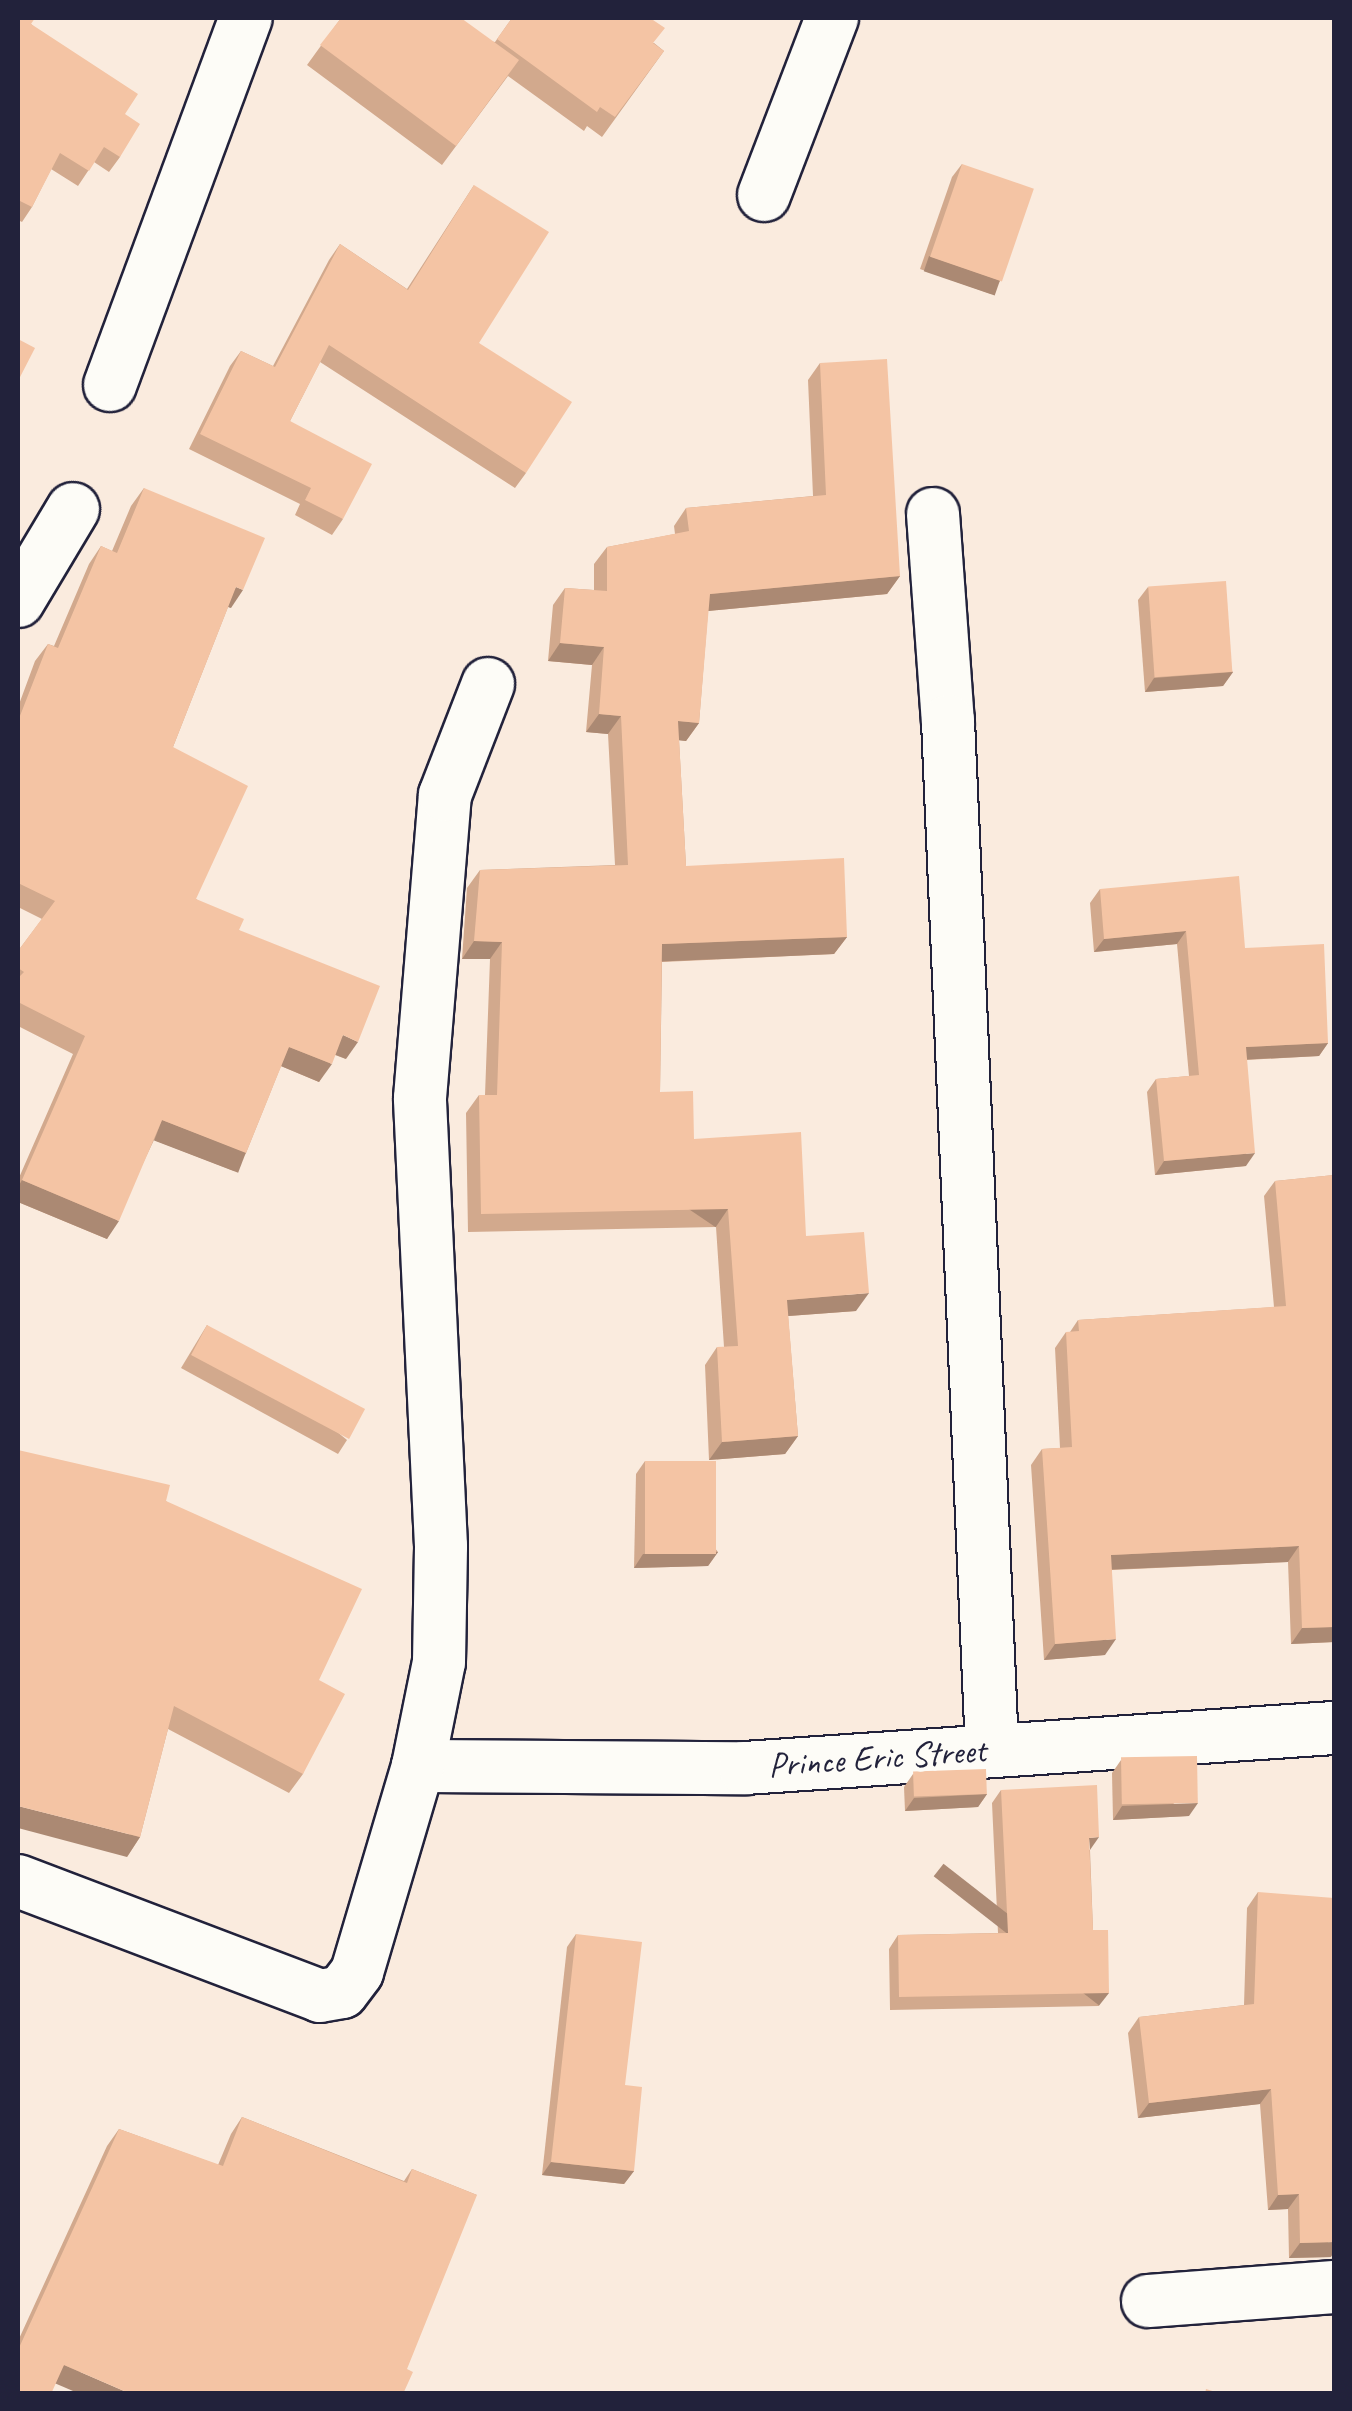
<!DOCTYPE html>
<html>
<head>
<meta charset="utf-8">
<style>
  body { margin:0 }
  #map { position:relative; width:1352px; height:2411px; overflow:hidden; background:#faebde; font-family:Caveat,sans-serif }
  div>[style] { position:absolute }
  .roads { filter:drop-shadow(2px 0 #22223b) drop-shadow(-2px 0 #22223b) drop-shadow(0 2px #22223b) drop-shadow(0 -2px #22223b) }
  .minor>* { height:52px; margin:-26px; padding:0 26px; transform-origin:26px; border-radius:26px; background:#fdfcf7 }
  .wall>* { inset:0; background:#d2a98d }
  .shaded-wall>* { inset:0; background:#ab8973; transform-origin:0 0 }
  .building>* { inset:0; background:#f4c4a4; transform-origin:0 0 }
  span { translate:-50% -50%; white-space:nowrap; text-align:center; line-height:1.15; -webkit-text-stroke:8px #fdfcf7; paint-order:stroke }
  .street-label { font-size:35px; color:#22223b }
  .frame { position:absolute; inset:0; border:20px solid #22223b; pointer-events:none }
</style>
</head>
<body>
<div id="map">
  <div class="roads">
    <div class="minor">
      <i style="left:764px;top:195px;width:190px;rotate:-69deg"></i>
      <i style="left:110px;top:385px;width:391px;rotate:-69.7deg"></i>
      <i style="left:933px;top:514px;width:208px;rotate:85.9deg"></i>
      <i style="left:948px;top:721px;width:1030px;rotate:87.55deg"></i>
      <i style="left:18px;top:601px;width:107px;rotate:-59.1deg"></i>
      <i style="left:418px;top:1766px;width:327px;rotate:0.4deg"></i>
      <i style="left:745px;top:1768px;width:590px;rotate:-3.89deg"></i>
      <i style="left:18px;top:1881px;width:323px;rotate:20.8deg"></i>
      <i style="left:320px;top:1996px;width:22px;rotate:-10deg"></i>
      <i style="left:342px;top:1992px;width:25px;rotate:-53deg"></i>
      <i style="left:357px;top:1972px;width:215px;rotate:-73.5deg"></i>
      <i style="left:418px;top:1766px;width:106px;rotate:-78.6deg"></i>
      <i style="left:439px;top:1662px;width:116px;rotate:-89deg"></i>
      <i style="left:441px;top:1546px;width:448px;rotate:-92.7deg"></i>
      <i style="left:420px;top:1098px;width:304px;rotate:-85.3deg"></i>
      <i style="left:445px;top:795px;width:119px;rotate:-68.8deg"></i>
      <i style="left:1148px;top:2301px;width:187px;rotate:-4.3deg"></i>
    </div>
  </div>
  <div class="wall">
    <i style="clip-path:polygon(18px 18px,31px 24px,125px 114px,120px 157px,109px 172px,94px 162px,78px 186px,51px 169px,32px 207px,22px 222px,18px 220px)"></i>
    <i style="clip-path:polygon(341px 18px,495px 42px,512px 18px,654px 43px,664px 51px,602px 137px,587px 126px,584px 131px,508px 76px,442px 165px,307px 65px)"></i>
    <i style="clip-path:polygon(962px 164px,1000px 281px,991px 294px,920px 269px,952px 177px)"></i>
    <i style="clip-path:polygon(474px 185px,479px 343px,526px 473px,515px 488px,320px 362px,290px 421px,343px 519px,332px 535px,295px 515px,300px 504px,189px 449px,230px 366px,241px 351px,273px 366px,329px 260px,340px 244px,407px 289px)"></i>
    <i style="clip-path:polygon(820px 363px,900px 576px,887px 594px,708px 611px,699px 723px,686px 741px,679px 740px,686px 866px,847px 937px,834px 954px,662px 962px,660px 1092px,694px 1139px,806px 1236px,856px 1311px,788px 1316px,798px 1436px,785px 1454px,709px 1460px,705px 1365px,717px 1347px,724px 1347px,716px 1227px,468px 1232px,466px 1113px,479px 1095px,485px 1095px,490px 959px,462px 959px,467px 888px,480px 870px,615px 865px,608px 734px,586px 732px,592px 665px,548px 661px,553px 605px,565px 588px,594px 590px,594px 564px,607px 547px,675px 534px,674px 526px,686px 508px,813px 496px,808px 380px)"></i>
    <i style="clip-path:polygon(144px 488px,231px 608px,228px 607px,173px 747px,196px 899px,239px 930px,346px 1059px,335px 1055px,319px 1082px,281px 1066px,246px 1153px,234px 1171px,154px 1140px,107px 1239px,18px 1202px,18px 1180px,73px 1054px,18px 1026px,18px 951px,42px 919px,18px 907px,18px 707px,35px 661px,48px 644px,54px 646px,89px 564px,101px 546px,112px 551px,131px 506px)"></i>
    <i style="clip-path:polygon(1148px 587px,1233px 672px,1223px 686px,1145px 692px,1138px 600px)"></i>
    <i style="clip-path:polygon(1100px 889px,1245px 948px,1328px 1043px,1319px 1056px,1247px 1060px,1246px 1166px,1155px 1175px,1147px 1092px,1156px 1079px,1189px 1076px,1177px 944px,1094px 952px,1090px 903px)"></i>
    <i style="clip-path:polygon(1334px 1175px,1334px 1642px,1291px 1644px,1288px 1562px,1112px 1570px,1105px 1655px,1044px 1660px,1031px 1465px,1042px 1449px,1060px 1448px,1055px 1348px,1066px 1332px,1070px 1332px,1078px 1320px,1274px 1307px,1264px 1196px,1275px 1181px)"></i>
    <i style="clip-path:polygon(207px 1325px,347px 1440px,338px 1454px,181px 1368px)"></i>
    <i style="clip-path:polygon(645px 1461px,718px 1552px,708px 1566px,634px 1568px,636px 1474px)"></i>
    <i style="clip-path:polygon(166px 1501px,319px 1680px,303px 1774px,289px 1793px,168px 1729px,140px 1837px,127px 1857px)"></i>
    <i style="clip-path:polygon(1121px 1760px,1189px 1816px,1113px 1820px,1112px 1773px)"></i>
    <i style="clip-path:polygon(913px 1774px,987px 1794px,978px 1807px,905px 1811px,904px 1787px)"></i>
    <i style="clip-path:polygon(1001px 1790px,1090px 1850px,1093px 1930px,1099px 2006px,890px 2010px,889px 1949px,898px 1935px,998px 1933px,992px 1803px)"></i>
    <i style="clip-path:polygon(1258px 1892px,1331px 2257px,1289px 2258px,1288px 2209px,1268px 2210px,1260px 2104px,1138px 2118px,1128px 2033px,1139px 2017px,1244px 2005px,1247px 1908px)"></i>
    <i style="clip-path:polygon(576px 1934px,625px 2085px,634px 2171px,624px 2184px,542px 2175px,567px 1947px)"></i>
    <i style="clip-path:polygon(242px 2117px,404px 2181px,412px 2169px,477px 2195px,56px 2383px,18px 2394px,18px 2341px,107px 2146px,119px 2129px,218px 2165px,231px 2134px)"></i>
  </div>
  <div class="shaded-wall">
    <i style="left:929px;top:256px;width:75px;height:16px;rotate:19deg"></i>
    <i style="clip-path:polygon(900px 576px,887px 594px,698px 612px,710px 594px)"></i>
    <i style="clip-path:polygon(236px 587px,243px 590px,231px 608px,223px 605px)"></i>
    <i style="clip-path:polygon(560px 643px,604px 647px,592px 665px,548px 661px)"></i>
    <i style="clip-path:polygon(1233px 672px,1223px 686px,1145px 692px,1154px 678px)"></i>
    <i style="clip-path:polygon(599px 714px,621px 716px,608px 734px,586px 732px)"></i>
    <i style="clip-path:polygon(678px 721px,699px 723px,686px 741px,666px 739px)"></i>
    <i style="clip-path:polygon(1186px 931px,1177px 944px,1094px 952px,1104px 939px)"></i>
    <i style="clip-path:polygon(847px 937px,834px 954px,650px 962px,662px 944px)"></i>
    <i style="clip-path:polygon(474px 941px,502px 942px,490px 959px,462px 959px)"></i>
    <i style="clip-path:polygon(343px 1035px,358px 1042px,346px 1059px,331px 1053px)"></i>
    <i style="clip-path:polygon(1328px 1043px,1319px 1056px,1237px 1060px,1246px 1047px)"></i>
    <i style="clip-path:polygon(289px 1047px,332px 1064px,319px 1082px,276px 1064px)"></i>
    <i style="left:162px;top:1120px;width:90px;height:22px;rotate:21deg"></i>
    <i style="clip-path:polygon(1255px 1153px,1246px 1166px,1155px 1175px,1164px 1161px)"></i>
    <i style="clip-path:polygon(22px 1180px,119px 1221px,107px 1239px,18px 1202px,18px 1187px)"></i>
    <i style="left:728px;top:1209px;width:22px;height:247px;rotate:124deg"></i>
    <i style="clip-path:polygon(869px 1293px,856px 1311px,775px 1317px,787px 1300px)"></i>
    <i style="clip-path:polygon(798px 1436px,785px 1454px,709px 1460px,722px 1442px)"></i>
    <i style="clip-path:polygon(1299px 1546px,1288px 1562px,1100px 1570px,1111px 1555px)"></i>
    <i style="clip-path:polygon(718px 1552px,708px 1566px,634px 1568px,643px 1554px)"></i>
    <i style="clip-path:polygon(1334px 1627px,1334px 1642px,1291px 1644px,1302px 1628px)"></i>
    <i style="clip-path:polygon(1116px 1639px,1105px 1655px,1044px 1660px,1055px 1644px)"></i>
    <i style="clip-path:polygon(987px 1794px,978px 1807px,905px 1811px,914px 1798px)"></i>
    <i style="clip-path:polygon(1198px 1803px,1189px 1816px,1113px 1820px,1122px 1806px)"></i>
    <i style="clip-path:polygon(18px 1806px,140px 1837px,127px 1857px,18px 1828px)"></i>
    <i style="clip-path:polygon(1099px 1837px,1090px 1850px,1089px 1838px)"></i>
    <i style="left:1109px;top:1993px;width:16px;height:210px;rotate:128deg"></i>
    <i style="clip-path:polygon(1271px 2089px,1260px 2104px,1138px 2118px,1149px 2103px)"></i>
    <i style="clip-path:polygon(551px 2162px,634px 2171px,624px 2184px,542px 2175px)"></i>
    <i style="clip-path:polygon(1299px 2194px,1288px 2209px,1268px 2210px,1278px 2195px)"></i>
    <i style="clip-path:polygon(1334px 2242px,1334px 2252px,1331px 2257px,1289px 2258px,1300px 2243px)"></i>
    <i style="clip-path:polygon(64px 2365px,131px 2394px,80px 2394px,52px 2382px)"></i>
  </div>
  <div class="building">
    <i style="clip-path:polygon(18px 18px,35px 18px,31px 24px,138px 94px,125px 114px,140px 124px,120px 157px,104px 147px,89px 171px,60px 153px,32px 207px,20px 201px,18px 206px)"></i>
    <i style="clip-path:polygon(341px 18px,461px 18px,519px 60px,456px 146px,320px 45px)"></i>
    <i style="clip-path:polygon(512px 18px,650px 18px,665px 28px,653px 43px,664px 51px,615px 117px,600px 107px,597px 112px,497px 39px)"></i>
    <i style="left:962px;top:164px;width:76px;height:98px;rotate:19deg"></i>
    <i style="clip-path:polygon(474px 185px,549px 232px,479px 343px,572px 402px,526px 473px,329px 345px,290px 421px,372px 464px,343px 519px,305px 500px,311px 488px,200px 434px,241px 351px,275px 367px,340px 244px,408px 290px)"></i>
    <i style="clip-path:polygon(18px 339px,35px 348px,18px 381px)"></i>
    <i style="clip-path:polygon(887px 359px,900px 576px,710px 594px,699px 723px,678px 721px,686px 866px,844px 858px,847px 937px,662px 944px,660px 1092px,693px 1091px,694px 1139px,801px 1132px,806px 1236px,864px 1232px,869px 1293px,787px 1300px,798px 1436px,722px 1442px,717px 1347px,738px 1346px,728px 1209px,481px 1214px,479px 1095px,497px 1095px,502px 942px,474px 941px,480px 870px,628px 865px,621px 716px,599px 714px,604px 647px,560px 643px,565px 588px,607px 591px,607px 547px,689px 531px,686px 508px,826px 495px,820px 363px)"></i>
    <i style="clip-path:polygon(144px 488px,265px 538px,243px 590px,236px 587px,173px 747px,248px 786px,196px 899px,244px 919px,239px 930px,380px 986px,358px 1042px,343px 1035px,332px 1064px,289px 1047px,246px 1153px,162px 1120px,119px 1221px,22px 1180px,85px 1036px,18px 1002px,18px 978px,24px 972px,18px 968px,18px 951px,55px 901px,18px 883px,18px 721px,48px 644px,58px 648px,101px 546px,117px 553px)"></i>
    <i style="left:1226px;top:581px;width:91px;height:78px;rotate:86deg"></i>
    <i style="clip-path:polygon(1239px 876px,1245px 948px,1324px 944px,1328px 1043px,1246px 1047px,1255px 1153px,1164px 1161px,1156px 1079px,1199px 1075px,1186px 931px,1104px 939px,1100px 889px)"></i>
    <i style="clip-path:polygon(1334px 1175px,1334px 1627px,1302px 1628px,1299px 1546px,1111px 1555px,1116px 1639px,1055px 1644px,1042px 1449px,1072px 1447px,1066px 1332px,1079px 1331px,1078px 1320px,1286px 1306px,1275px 1181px)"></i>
    <i style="left:207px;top:1325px;width:179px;height:34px;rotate:28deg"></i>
    <i style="clip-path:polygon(18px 1450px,170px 1485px,166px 1501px,362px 1589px,319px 1680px,345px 1694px,303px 1774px,174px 1706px,140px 1837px,18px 1806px)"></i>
    <i style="left:645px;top:1461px;width:71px;height:93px"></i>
    <i style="left:1197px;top:1756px;width:47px;height:76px;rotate:89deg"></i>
    <i style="left:986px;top:1769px;width:25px;height:73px;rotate:88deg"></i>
    <i style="clip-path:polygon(1097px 1785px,1099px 1837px,1089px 1838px,1093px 1930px,1108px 1930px,1109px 1993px,899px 1997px,898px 1935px,1008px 1933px,1001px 1790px)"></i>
    <i style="clip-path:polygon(1258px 1892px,1334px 1898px,1334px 2242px,1300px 2243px,1299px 2194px,1278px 2195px,1271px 2089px,1149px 2103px,1139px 2017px,1254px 2004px)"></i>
    <i style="clip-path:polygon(576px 1934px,642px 1942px,625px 2085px,642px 2087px,634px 2171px,551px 2162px)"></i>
    <i style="clip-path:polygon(242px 2117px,407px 2183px,412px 2169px,477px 2195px,407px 2369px,413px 2372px,403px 2394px,131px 2394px,64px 2365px,51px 2394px,18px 2394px,18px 2350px,119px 2129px,223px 2166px)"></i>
    <i style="clip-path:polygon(1206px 2389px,1222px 2394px,1205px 2394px)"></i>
  </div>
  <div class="street-label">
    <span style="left:877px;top:1758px;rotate:-4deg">Prince Eric Street</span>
  </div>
  <div class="frame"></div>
</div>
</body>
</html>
